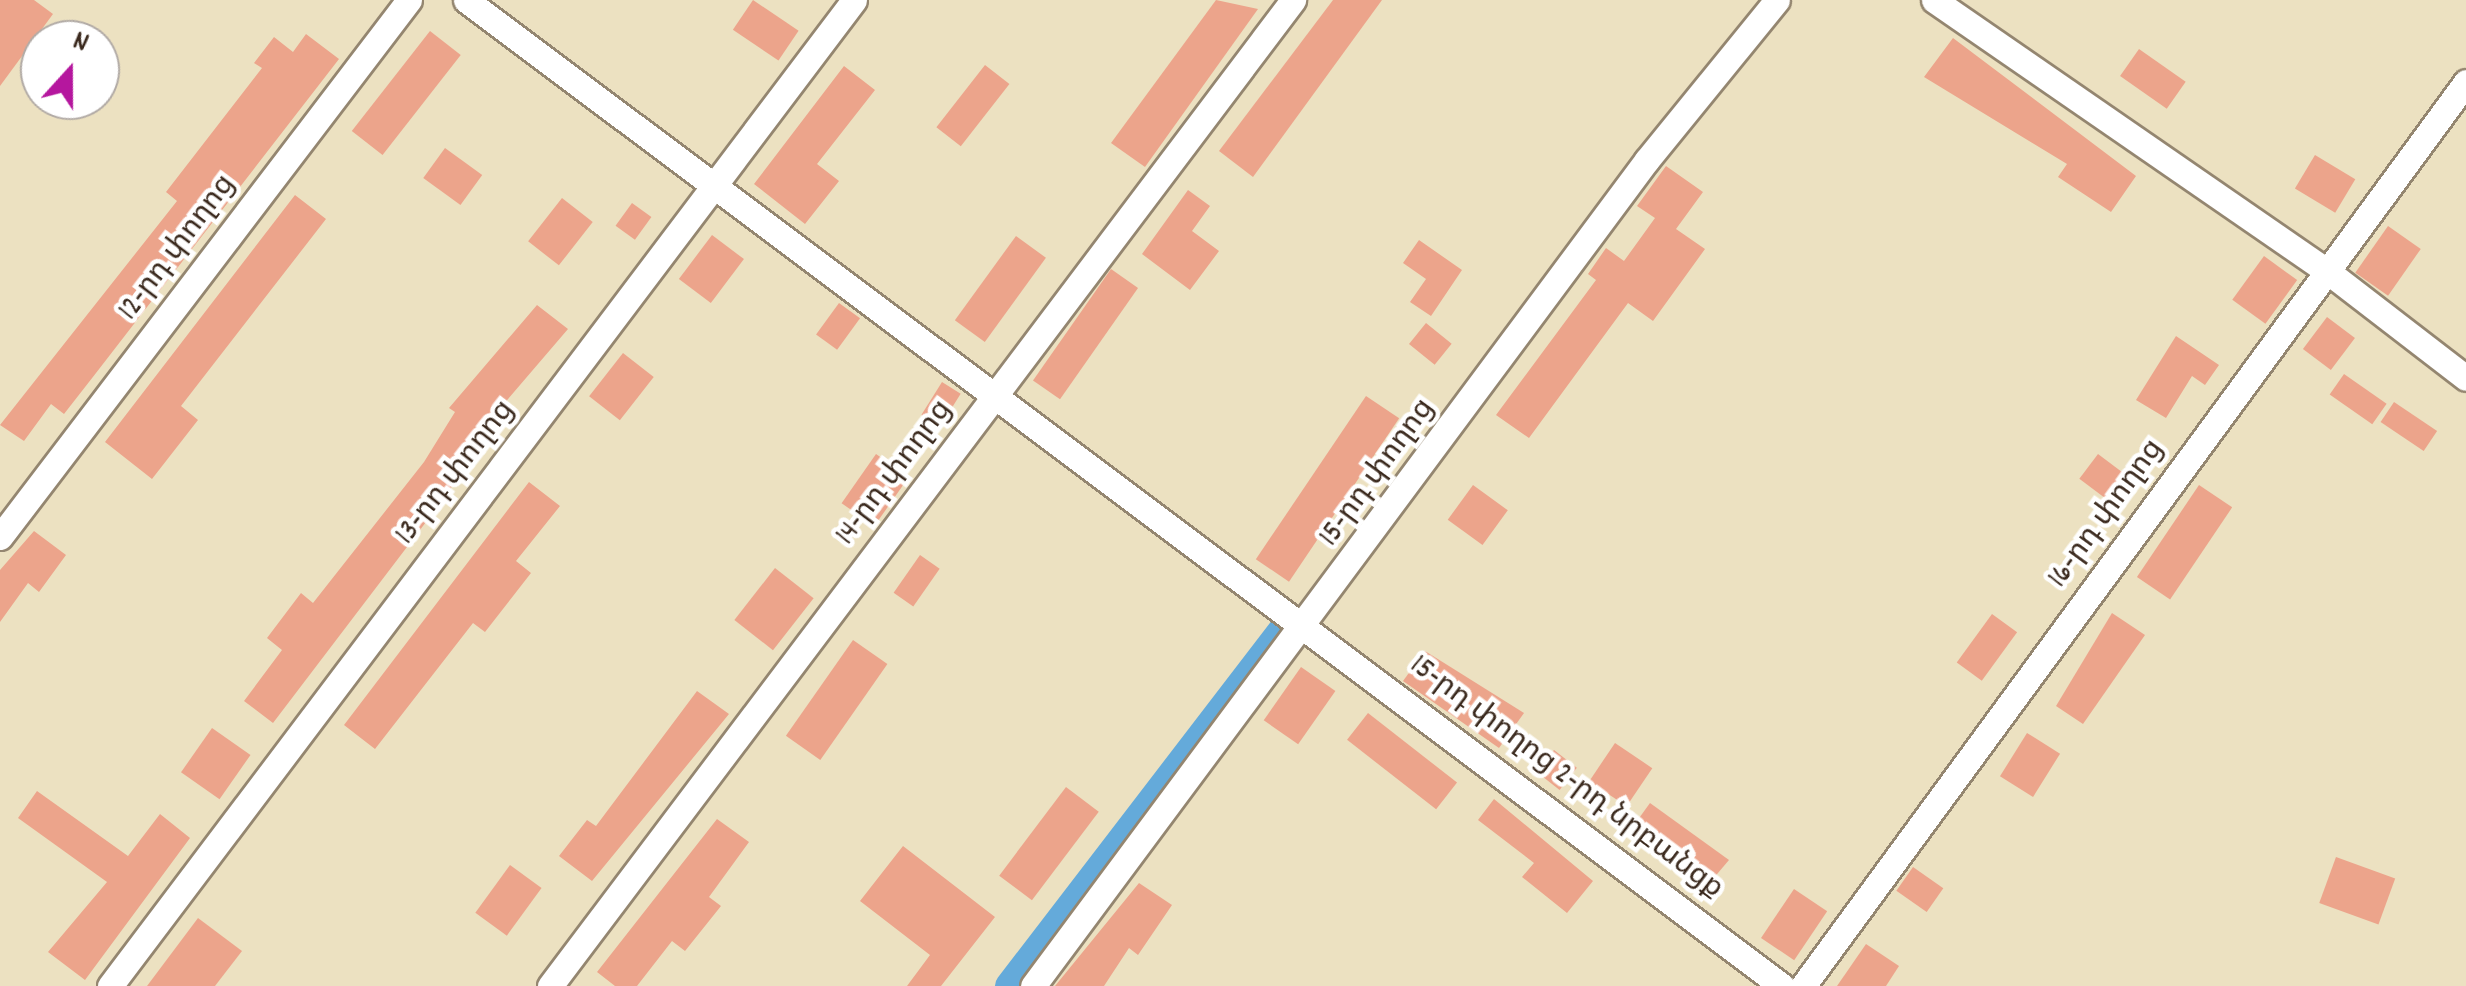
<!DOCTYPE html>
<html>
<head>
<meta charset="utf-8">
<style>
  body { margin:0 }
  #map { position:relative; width:2466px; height:986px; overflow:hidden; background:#ece1c1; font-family:Dekko,"Noto Sans Armenian",sans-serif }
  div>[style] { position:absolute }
  .canal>* { height:28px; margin:-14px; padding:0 14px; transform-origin:14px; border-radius:14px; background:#64aada }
  .building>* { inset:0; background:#eca48b; transform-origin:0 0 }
  .roads { filter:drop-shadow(2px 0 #948670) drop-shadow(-2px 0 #948670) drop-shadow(0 2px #948670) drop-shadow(0 -2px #948670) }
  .minor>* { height:25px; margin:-12.5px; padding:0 12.5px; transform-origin:12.5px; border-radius:12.5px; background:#fff }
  span { translate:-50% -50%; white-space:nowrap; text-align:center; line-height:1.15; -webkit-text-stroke:9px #fff; paint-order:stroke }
  .street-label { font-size:30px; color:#3b2a1e }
  .north { position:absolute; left:20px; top:20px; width:100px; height:100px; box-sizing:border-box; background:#fff; border:2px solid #b1aaa5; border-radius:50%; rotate:21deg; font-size:28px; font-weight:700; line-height:40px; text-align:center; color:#3b2a1e }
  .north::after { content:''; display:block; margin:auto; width:35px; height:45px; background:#b5179e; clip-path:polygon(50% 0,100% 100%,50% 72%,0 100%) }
</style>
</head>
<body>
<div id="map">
  <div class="canal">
    <i style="left:1009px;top:986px;width:454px;rotate:-52.5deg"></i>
  </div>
  <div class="building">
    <i style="clip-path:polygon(0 0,34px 0,53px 14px,0 86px)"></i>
    <i style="left:753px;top:0;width:55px;height:36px;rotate:34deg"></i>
    <i style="clip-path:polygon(1216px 0,1258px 9px,1145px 167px,1111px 143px)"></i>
    <i style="clip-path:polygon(1333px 0,1382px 0,1253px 177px,1219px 151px)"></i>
    <i style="left:430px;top:31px;width:39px;height:127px;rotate:38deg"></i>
    <i style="clip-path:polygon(306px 34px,339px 59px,96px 373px,64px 414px,51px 404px,24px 441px,0 425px,177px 201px,166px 192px,262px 68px,254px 63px,274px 37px,293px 52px)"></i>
    <i style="clip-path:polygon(1953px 38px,2136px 176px,2111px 212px,2058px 177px,2067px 164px,1924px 77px)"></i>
    <i style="left:2139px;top:49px;width:57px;height:33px;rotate:35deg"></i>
    <i style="left:985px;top:65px;width:31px;height:79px;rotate:38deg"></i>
    <i style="clip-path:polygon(844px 66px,875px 90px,817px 164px,839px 181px,805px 224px,754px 184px)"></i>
    <i style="left:445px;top:148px;width:46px;height:37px;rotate:36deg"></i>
    <i style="left:2315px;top:155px;width:47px;height:39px;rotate:31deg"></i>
    <i style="clip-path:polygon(1666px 166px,1703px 192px,1676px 229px,1705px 249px,1653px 321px,1628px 303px,1529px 438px,1496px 415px,1596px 280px,1588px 274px,1606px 248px,1624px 261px,1655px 218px,1637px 206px)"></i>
    <i style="clip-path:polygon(1188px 190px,1210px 206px,1192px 231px,1219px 251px,1190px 290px,1142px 254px)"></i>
    <i style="clip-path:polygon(295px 195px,326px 219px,181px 406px,198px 420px,152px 479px,105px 442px)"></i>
    <i style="left:562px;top:198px;width:39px;height:55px;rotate:38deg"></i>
    <i style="left:632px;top:203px;width:24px;height:28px;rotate:36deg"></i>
    <i style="left:2388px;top:226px;width:40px;height:57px;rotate:35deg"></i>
    <i style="left:712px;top:235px;width:40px;height:55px;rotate:37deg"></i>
    <i style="left:1016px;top:236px;width:37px;height:104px;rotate:36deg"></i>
    <i style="clip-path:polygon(1419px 240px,1462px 270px,1431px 316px,1410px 302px,1426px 279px,1403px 263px)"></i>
    <i style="left:2264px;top:256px;width:41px;height:54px;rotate:36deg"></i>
    <i style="left:1111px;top:269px;width:33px;height:136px;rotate:35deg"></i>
    <i style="left:839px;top:303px;width:26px;height:39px;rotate:36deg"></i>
    <i style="clip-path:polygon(537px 305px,568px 329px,478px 434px,484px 439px,442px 501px,273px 723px,244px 701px,282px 650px,267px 638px,301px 593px,313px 603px,424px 462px,455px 412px,449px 408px)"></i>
    <i style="left:2327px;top:317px;width:35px;height:40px;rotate:37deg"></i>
    <i style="left:1426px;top:323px;width:33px;height:27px;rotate:39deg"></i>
    <i style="clip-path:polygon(2176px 336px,2219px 365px,2205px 385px,2192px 376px,2166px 418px,2136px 400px)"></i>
    <i style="left:623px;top:353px;width:39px;height:55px;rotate:38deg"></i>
    <i style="left:2344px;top:374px;width:52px;height:25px;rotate:35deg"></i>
    <i style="left:942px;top:382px;width:22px;height:39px;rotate:32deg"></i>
    <i style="left:1366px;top:396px;width:40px;height:197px;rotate:34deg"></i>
    <i style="left:2394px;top:402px;width:52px;height:24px;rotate:34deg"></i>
    <i style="left:876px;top:454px;width:40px;height:60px;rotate:35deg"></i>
    <i style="left:2098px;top:454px;width:50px;height:31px;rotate:37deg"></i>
    <i style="clip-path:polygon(529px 482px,560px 506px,516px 561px,531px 573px,485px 632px,473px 623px,375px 749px,344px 725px)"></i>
    <i style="left:1473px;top:485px;width:43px;height:43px;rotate:36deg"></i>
    <i style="left:2199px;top:485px;width:40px;height:111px;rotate:34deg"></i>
    <i style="clip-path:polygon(34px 531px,66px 555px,39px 592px,28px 583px,0 622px,0 570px)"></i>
    <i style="left:920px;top:555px;width:24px;height:46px;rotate:35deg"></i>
    <i style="left:775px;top:568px;width:49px;height:66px;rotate:38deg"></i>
    <i style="clip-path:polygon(2112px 613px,2145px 635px,2083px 724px,2056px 706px)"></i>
    <i style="left:1992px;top:614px;width:31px;height:60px;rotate:36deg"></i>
    <i style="left:853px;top:640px;width:42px;height:117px;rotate:35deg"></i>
    <i style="clip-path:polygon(1425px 651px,1524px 713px,1499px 748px,1403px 681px)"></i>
    <i style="left:1301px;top:667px;width:42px;height:65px;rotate:35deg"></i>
    <i style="clip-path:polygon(697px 691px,729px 714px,592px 881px,559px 856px,587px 820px,596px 826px)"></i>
    <i style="left:1368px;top:713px;width:113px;height:34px;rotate:38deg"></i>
    <i style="left:212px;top:728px;width:47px;height:54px;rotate:35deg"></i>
    <i style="left:2027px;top:733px;width:39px;height:51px;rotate:32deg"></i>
    <i style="left:1615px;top:743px;width:45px;height:46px;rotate:34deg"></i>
    <i style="left:1554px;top:750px;width:29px;height:28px;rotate:38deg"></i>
    <i style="left:1066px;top:787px;width:41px;height:111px;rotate:37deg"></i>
    <i style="clip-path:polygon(37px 791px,128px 856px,160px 814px,190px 838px,85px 980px,48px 952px,107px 882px,18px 818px)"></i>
    <i style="clip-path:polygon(1494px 799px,1593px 881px,1567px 913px,1522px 877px,1534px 863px,1478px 820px)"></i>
    <i style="clip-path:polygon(1650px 803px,1729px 860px,1701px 893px,1629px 832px)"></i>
    <i style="clip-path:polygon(717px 819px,749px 842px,709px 897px,721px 906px,685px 951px,672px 941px,637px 986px,615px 986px,597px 972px)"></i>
    <i style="clip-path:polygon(903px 846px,995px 917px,941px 986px,907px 986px,930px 955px,860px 901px)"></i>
    <i style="left:2336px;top:857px;width:63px;height:49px;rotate:20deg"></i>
    <i style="left:510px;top:865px;width:39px;height:59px;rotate:36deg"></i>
    <i style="left:1913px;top:867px;width:37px;height:29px;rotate:35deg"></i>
    <i style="clip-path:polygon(1139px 883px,1172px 905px,1138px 955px,1129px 948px,1104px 986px,1055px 986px)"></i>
    <i style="left:1794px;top:889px;width:40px;height:59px;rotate:34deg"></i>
    <i style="clip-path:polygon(198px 918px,242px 951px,215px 986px,147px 986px)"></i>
    <i style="clip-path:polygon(1866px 944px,1899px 966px,1886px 986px,1837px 986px)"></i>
  </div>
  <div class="roads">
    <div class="minor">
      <i style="left:466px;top:0;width:1644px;rotate:36.84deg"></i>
      <i style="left:1934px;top:0;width:477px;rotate:34.6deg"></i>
      <i style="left:2327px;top:271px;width:175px;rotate:37.6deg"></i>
      <i style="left:0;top:537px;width:675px;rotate:-52.71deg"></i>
      <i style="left:110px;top:986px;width:1235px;rotate:-52.96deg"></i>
      <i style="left:550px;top:986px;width:1235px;rotate:-53deg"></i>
      <i style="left:1033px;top:986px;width:1029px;rotate:-53.38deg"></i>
      <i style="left:1647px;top:160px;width:206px;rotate:-50.9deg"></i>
      <i style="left:1803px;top:986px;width:1121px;rotate:-53.74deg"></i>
    </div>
  </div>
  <div class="street-label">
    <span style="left:179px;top:249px;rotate:-53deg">12-րդ փողոց</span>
    <span style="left:457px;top:474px;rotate:-52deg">13-րդ փողոց</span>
    <span style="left:896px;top:474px;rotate:-53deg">14-րդ փողոց</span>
    <span style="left:1379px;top:474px;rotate:-54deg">15-րդ փողոց</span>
    <span style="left:2108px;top:515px;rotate:-54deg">16-րդ փողոց</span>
    <span style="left:1565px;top:779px;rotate:37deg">15-րդ փողոց 2-րդ նրբանցք</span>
  </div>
  <div class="north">N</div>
</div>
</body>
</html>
